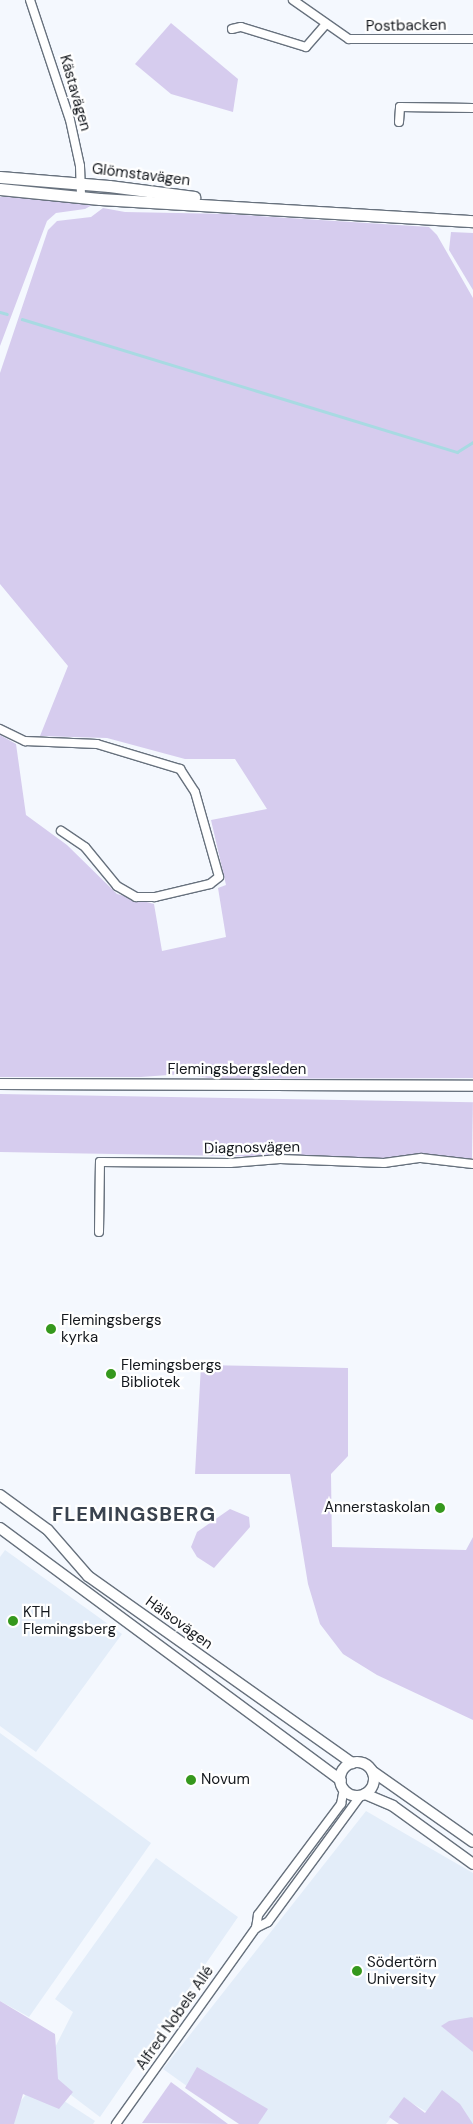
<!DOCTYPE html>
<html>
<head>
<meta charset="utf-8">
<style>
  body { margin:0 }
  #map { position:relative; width:473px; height:2124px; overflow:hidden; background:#f4f8fe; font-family:"DM Sans",sans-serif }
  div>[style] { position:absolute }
  .built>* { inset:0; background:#e3edf9 }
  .green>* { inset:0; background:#d6ccee; transform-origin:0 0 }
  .stream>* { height:2.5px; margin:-1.25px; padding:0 1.25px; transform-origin:1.25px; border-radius:1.25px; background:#a8dae2 }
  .roads { filter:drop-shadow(1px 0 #67717d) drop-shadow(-1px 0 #67717d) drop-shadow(0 1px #67717d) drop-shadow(0 -1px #67717d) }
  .minor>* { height:8px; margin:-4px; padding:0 4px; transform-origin:4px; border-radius:4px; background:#fff }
  .tertiary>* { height:10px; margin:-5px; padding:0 5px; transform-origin:5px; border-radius:5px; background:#fff }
  .tertiary>.ring { margin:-5px; padding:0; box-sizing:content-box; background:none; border:10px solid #fff; border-radius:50% }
  .secondary>* { height:11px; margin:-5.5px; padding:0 5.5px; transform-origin:5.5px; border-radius:5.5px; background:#fff }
  .dots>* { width:14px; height:14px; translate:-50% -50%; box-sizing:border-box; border:2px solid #fff; border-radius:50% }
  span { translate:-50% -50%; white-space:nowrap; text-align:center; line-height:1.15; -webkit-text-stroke:4.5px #fff; paint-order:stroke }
  .street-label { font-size:15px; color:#14181d }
  .poi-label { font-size:15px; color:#14181d }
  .left { translate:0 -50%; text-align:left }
  .right { translate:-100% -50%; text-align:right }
  .district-label { font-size:20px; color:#3a434f; font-weight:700; letter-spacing:1px }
</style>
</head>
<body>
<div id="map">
  <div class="built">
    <i style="clip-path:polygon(5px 1550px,122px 1634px,36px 1752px,0 1726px,0 1557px)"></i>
    <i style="clip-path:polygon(0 1733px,151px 1843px,29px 2017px,0 2001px)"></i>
    <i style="clip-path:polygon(366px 1811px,473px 1873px,473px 2124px,447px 2124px,405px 2099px,386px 2124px,240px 2124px,163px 2069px)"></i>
    <i style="clip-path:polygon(156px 1858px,238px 1917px,100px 2117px,42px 2073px,73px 2012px,55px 1999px)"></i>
    <i style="clip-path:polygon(35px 2082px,95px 2121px,93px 2124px,4px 2124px)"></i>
  </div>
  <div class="green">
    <i style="clip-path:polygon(171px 23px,238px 79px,233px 112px,171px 94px,135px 64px)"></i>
    <i style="clip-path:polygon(9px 196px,94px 204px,85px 209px,56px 213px,47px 221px,0 346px,0 197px)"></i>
    <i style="clip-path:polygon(103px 208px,125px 212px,229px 214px,429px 227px,437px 235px,473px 298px,473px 1078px,216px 1079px,182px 1074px,141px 1077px,0 1077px,0 735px,16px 744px,26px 815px,67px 845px,117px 894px,154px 904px,162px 951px,226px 937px,218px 888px,226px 885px,211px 820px,267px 809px,235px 759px,185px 759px,107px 738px,40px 736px,68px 666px,0 584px,0 373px,48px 230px,57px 221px,91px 217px)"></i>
    <i style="clip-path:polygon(451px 232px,473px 233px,473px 290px,449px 250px)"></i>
    <i style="left:0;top:1094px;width:473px;height:58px;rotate:1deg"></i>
    <i style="clip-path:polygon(201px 1365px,348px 1368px,348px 1456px,331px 1474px,332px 1547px,466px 1550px,473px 1537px,473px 1720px,377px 1675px,343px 1654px,320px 1624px,308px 1584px,290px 1474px,195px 1474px)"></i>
    <i style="clip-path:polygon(230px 1509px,249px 1517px,250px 1527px,214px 1568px,197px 1557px,191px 1547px,197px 1532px)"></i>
    <i style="clip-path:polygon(0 2001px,55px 2034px,58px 2079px,73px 2092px,59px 2109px,23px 2094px,14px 2124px,0 2124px)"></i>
    <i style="clip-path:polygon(472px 2017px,473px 2018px,473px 2052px,441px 2026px,449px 2021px)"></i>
    <i style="clip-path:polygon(197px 2067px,268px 2109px,258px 2124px,239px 2124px,185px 2088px)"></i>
    <i style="clip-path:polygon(171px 2082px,228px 2124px,142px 2123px)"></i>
    <i style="clip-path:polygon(442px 2090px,460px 2104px,473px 2124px,399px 2124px,389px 2117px,404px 2097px,425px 2113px)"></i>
  </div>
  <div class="stream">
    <i style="left:0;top:312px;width:7px;rotate:16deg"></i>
    <i style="left:22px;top:319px;width:455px;rotate:17deg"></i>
    <i style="left:457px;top:452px;width:19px;rotate:-32deg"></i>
  </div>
  <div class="roads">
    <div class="minor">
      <i style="left:30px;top:0;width:126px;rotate:71.6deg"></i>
      <i style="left:70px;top:120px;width:47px;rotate:77.7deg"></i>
      <i style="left:80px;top:166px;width:31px;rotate:88deg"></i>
      <i style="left:293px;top:0;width:68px;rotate:34.9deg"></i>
      <i style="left:349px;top:39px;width:124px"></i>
      <i style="left:232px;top:29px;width:9px;rotate:-13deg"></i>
      <i style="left:241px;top:27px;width:68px;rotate:17.1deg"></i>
      <i style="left:306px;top:47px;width:30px;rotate:-49deg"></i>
      <i style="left:399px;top:122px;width:15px;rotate:-86deg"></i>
      <i style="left:400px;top:107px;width:73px;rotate:0.8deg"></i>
      <i style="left:0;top:729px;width:28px;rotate:26deg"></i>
      <i style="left:25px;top:741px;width:72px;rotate:2.4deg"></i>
      <i style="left:97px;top:744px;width:87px;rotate:16.8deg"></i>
      <i style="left:180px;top:769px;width:27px;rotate:57deg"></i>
      <i style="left:195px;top:792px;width:88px;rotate:74.2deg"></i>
      <i style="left:219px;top:877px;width:11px;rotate:142deg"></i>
      <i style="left:210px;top:884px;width:57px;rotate:166.7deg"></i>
      <i style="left:155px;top:897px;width:19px;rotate:180deg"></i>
      <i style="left:136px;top:897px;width:22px;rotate:-150deg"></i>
      <i style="left:117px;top:886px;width:50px;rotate:-129.4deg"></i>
      <i style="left:85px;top:847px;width:29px;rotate:-146deg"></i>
      <i style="left:99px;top:1232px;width:70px;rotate:-89.2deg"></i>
      <i style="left:100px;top:1162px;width:130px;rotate:0.4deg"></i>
      <i style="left:230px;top:1163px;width:50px;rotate:-4.6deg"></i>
      <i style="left:280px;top:1159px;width:104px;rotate:2.2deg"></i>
      <i style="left:384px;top:1163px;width:37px;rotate:-8deg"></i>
      <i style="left:421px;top:1158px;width:52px;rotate:6.6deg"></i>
      <i style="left:256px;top:1928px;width:13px;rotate:-27deg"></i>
      <i style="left:268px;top:1922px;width:157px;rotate:-53.8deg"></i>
      <i style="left:116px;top:2124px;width:241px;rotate:-54.5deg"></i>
      <i style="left:256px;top:1928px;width:13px;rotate:-81deg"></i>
      <i style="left:258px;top:1915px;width:139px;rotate:-53.2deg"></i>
      <i style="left:341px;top:1804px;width:15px;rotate:-79deg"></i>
    </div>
    <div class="tertiary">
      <i style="left:0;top:1084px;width:473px;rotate:0.2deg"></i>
      <i style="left:0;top:1495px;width:59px;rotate:36.1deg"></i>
      <i style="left:48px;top:1530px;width:61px;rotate:49deg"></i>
      <i style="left:88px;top:1576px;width:324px;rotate:35.3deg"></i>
      <i style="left:0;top:1528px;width:424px;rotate:36.5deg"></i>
      <i class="ring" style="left:340px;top:1762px;width:24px;height:24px"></i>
      <i style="left:372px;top:1771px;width:123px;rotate:35.1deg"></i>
      <i style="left:365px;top:1794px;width:30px;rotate:23deg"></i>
      <i style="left:393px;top:1806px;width:99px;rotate:35.9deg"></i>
    </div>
    <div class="secondary">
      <i style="left:0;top:177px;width:109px;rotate:4.7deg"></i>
      <i style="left:109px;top:186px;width:86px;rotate:7.4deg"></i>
      <i style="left:0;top:189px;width:100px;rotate:5.7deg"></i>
      <i style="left:100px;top:199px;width:374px;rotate:3.4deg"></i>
    </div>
  </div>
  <div class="dots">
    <i style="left:51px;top:1329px;background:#35981d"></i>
    <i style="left:111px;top:1374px;background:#35981d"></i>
    <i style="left:440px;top:1508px;background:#35981d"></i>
    <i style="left:13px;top:1621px;background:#35981d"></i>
    <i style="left:191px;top:1780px;background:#35981d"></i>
    <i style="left:357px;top:1971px;background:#35981d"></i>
  </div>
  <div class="street-label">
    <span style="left:406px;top:26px;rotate:-1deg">Postbacken</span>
    <span style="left:75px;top:93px;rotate:74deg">Kästavägen</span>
    <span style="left:141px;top:175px;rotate:7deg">Glömstavägen</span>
    <span style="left:237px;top:1070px">Flemingsbergsleden</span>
    <span style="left:252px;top:1148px;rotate:-1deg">Diagnosvägen</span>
    <span style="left:179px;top:1623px;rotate:36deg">Hälsovägen</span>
    <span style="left:175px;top:2018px;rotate:-55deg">Alfred Nobels Allé</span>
  </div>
  <div class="poi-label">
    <span class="left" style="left:61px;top:1329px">Flemingsbergs<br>kyrka</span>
    <span class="left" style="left:121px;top:1374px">Flemingsbergs<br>Bibliotek</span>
    <span class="right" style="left:430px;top:1508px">Annerstaskolan</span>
    <span class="left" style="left:23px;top:1621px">KTH<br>Flemingsberg</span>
    <span class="left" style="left:201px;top:1780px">Novum</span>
    <span class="left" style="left:367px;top:1971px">Södertörn<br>University</span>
  </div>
  <div class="district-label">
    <span style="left:134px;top:1514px">FLEMINGSBERG</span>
  </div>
</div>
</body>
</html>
